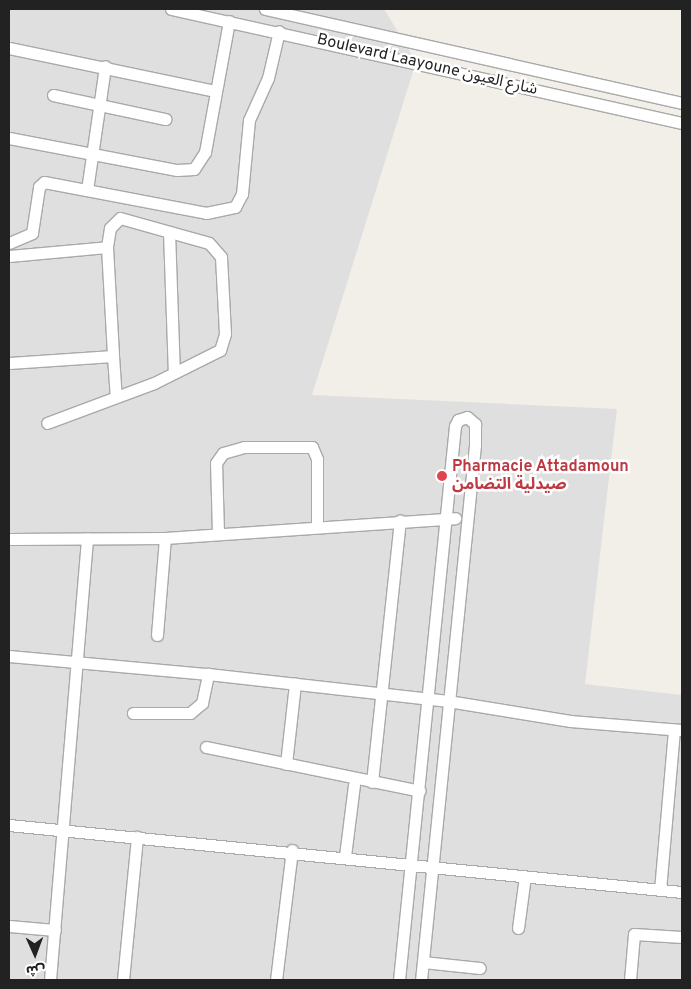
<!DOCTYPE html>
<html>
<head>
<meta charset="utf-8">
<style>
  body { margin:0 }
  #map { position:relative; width:691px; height:989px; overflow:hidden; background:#f2efe9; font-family:Overpass,"Noto Sans Arabic",sans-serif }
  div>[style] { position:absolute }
  .residential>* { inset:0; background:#e0dfdf }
  .roads { filter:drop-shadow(1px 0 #a9a9a9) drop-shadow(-1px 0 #a9a9a9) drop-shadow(0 1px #a9a9a9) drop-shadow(0 -1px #a9a9a9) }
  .minor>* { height:11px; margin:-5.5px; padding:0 5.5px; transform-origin:5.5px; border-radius:5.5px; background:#fff }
  .dots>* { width:14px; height:14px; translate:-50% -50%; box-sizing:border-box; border:2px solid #fff; border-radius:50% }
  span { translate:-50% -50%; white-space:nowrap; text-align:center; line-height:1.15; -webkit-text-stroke:5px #fff; paint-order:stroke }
  .street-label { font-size:16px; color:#222 }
  .health-label { font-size:16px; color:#be3a42; font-weight:700 }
  .left { translate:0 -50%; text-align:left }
  .frame { position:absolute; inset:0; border:10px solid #222; pointer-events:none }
  .north { position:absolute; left:10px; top:929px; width:50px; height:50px; -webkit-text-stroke:4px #fff; paint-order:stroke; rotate:178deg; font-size:14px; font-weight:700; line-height:20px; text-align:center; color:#222 }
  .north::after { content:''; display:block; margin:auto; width:18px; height:22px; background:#222; clip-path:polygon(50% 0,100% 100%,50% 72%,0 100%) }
</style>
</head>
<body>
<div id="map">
  <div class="residential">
    <i style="clip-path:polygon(9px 9px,384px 9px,416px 62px,312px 395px,617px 409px,585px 684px,682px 695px,682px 980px,9px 980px)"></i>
  </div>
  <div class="roads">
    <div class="minor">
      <i style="left:171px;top:9px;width:524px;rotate:12.58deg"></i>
      <i style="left:265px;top:9px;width:427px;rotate:12.7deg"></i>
      <i style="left:9px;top:48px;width:210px;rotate:11.8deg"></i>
      <i style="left:53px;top:95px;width:115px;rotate:12.1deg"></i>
      <i style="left:9px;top:138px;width:171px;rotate:10.8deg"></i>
      <i style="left:177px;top:170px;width:17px;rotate:-3deg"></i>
      <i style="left:194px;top:169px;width:20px;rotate:-57deg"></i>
      <i style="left:205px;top:152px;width:133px;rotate:-79.6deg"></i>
      <i style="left:87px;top:190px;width:125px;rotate:-81.7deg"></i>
      <i style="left:169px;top:232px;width:140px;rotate:88deg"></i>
      <i style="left:9px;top:243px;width:25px;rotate:-23deg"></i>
      <i style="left:32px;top:233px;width:47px;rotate:-81.3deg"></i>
      <i style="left:39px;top:187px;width:7px;rotate:-45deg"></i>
      <i style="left:44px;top:182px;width:165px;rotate:10.8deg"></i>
      <i style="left:206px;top:213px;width:30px;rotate:-12deg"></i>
      <i style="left:235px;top:207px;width:15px;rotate:-62deg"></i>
      <i style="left:242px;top:194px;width:74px;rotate:-84.6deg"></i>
      <i style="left:249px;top:120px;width:46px;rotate:-65.7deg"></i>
      <i style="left:268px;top:78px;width:48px;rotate:-76.8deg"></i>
      <i style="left:107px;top:247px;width:109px;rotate:86.8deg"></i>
      <i style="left:9px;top:256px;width:98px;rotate:-5.2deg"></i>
      <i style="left:107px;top:247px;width:19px;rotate:-81deg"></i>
      <i style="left:110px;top:228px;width:14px;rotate:-45deg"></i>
      <i style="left:120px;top:218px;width:92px;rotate:15.7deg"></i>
      <i style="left:209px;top:243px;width:18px;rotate:49deg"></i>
      <i style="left:221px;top:257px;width:77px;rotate:87deg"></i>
      <i style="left:225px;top:334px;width:17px;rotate:107deg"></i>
      <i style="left:220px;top:350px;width:74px;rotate:153.4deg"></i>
      <i style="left:154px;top:383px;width:114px;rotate:159.5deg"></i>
      <i style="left:9px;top:363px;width:104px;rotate:-3.9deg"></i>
      <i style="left:113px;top:356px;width:39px;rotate:86deg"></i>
      <i style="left:218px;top:533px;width:70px;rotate:-91.6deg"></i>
      <i style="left:216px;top:463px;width:12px;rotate:-55deg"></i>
      <i style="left:223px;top:453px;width:22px;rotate:-16deg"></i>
      <i style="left:244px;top:447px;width:68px"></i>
      <i style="left:312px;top:447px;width:13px;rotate:67deg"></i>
      <i style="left:317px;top:459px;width:66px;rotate:90deg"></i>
      <i style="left:9px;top:539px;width:156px;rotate:-0.4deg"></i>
      <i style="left:165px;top:538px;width:291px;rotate:-3.9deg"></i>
      <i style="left:157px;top:635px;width:97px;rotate:-85.3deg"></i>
      <i style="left:9px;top:656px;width:200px;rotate:5.2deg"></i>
      <i style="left:208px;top:674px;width:242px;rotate:6.4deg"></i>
      <i style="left:448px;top:701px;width:124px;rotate:9.3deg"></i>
      <i style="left:570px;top:721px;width:112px;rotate:4.6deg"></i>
      <i style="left:133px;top:713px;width:57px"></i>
      <i style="left:190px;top:713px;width:16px;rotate:-40deg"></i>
      <i style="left:202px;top:703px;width:30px;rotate:-78deg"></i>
      <i style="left:206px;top:747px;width:218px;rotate:11.6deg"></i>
      <i style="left:286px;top:764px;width:81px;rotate:-83.6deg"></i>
      <i style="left:372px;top:782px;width:263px;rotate:-83.9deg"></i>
      <i style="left:9px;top:825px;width:676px;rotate:5.69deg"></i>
      <i style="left:345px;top:856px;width:72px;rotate:-82.8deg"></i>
      <i style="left:660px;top:890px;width:161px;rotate:-85deg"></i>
      <i style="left:9px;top:926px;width:46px;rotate:5deg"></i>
      <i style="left:518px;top:928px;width:52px;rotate:-82.3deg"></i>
      <i style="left:423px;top:962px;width:57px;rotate:6deg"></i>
      <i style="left:50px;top:980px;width:443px;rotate:-85.2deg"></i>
      <i style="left:123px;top:980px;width:144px;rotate:-84.4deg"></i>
      <i style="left:276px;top:980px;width:131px;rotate:-83deg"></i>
      <i style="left:399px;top:980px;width:557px;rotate:-84.23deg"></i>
      <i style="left:455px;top:426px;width:7px;rotate:-63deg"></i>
      <i style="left:458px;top:420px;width:9px;rotate:-18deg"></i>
      <i style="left:467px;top:417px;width:11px;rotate:41deg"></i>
      <i style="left:475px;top:424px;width:21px;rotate:90deg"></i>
      <i style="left:475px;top:445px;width:538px;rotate:95.76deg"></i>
      <i style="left:630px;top:980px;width:46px;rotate:-85deg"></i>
      <i style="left:634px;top:934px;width:48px;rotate:3.6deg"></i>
    </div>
  </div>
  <div class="dots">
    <i style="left:442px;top:476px;background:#e0444e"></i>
  </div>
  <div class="street-label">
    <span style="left:427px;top:65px;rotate:13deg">Boulevard Laayoune شارع العيون</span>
  </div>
  <div class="health-label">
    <span class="left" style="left:452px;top:476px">Pharmacie Attadamoun<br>صيدلية التضامن</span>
  </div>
  <div class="frame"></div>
  <div class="north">ش</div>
</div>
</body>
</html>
